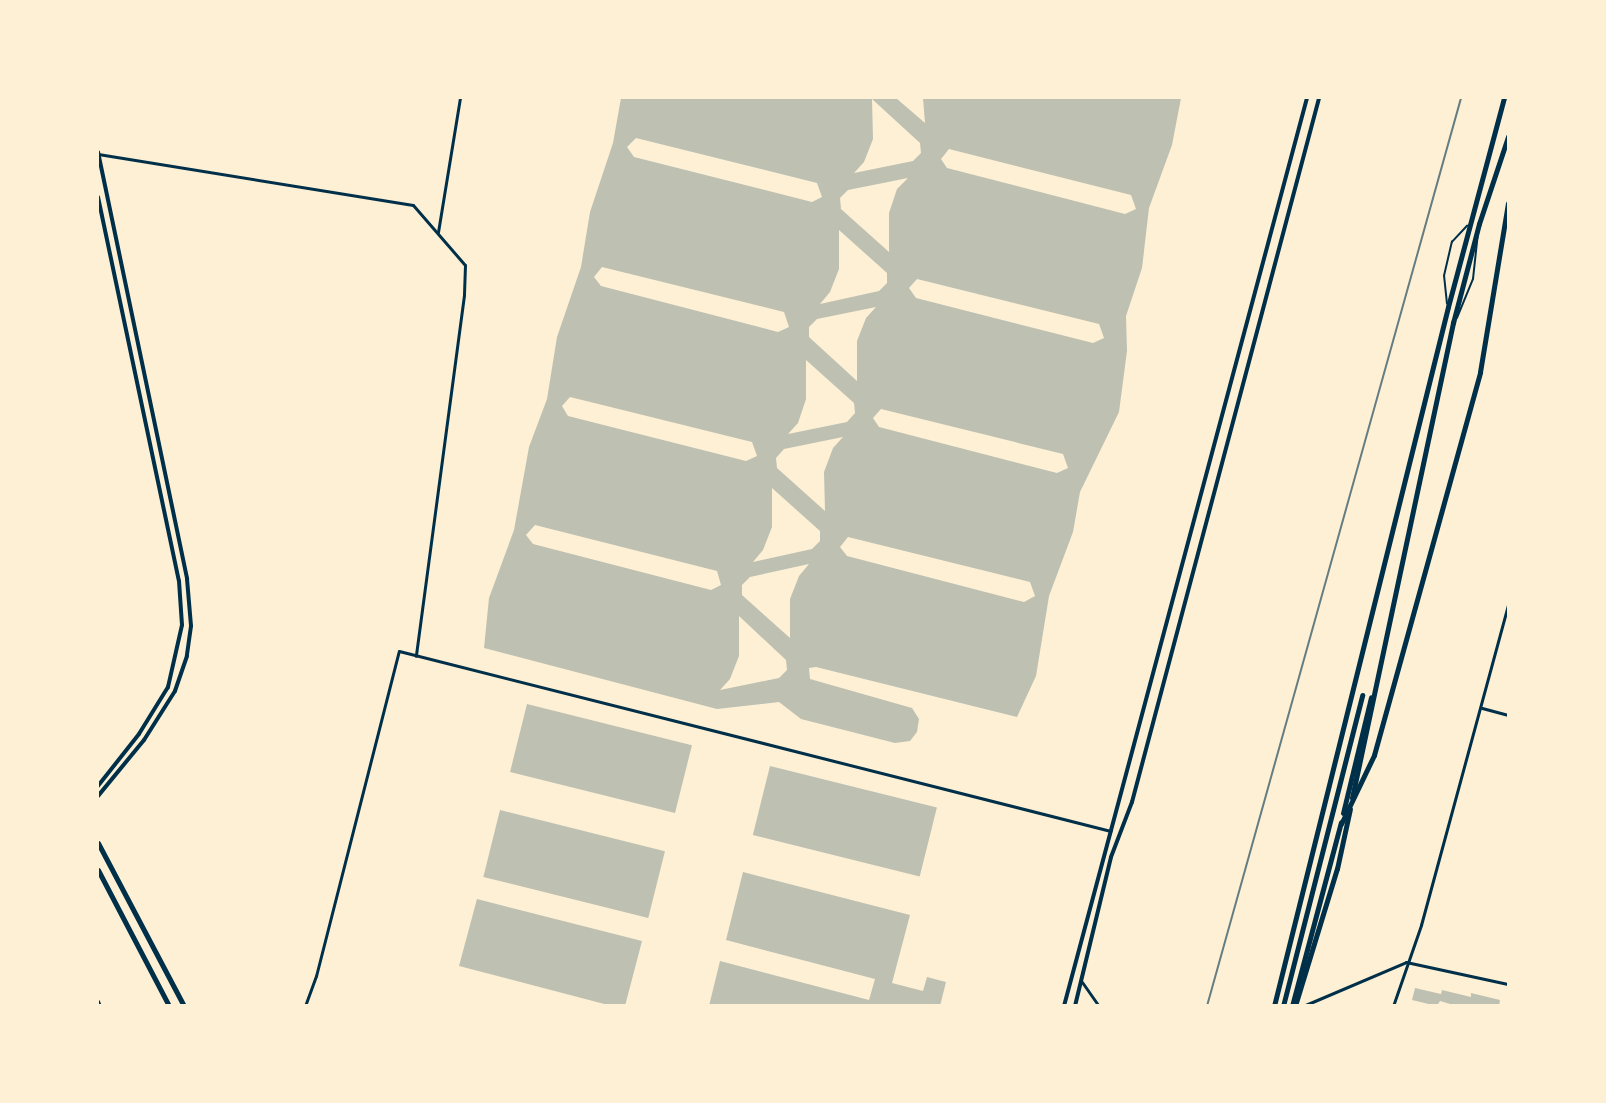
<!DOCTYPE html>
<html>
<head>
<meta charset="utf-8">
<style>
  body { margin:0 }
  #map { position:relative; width:1606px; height:1103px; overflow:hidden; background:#fdf0d5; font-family:Rubik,sans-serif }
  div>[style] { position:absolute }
  .building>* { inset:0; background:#bec0b2; transform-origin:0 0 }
  .service>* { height:1.5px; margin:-0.75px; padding:0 0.75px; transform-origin:0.75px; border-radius:0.75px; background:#003049 }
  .minor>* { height:3px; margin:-1.5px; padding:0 1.5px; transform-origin:1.5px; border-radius:1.5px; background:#003049 }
  .tertiary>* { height:4px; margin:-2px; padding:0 2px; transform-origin:2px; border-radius:2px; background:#003049 }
  .secondary>* { height:4.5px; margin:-2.25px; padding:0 2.25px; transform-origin:2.25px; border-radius:2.25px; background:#003049 }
  .primary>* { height:5px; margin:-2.5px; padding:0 2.5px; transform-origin:2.5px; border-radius:2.5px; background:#003049 }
  .trunk>* { height:5px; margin:-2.5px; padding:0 2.5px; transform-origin:2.5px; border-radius:2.5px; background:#003049 }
  .rail>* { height:2px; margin:-1px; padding:0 1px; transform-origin:1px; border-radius:1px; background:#657d81 }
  span { translate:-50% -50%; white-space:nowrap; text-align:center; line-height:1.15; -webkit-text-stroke:5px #fdf0d5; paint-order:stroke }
  .frame { position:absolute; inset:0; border:99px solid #fdf0d5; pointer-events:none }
</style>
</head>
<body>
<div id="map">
  <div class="building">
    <i style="clip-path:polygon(evenodd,621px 98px,896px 98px,925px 123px,923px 98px,1181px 98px,1172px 145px,1149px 208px,1142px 268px,1126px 316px,1127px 351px,1119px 412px,1080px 492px,1073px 532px,1049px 596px,1036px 676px,1017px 717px,816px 667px,809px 668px,810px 679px,912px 708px,919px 719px,917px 732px,910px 741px,895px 743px,801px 719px,779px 702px,717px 709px,484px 648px,489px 598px,514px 530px,529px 447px,547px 399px,557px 337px,581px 267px,590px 212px,613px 143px,621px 98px,872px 99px,920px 143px,921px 153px,913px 161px,854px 173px,864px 162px,873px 139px,872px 99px,621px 98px,636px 138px,817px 183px,822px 197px,812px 202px,634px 157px,627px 147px,636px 138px,621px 98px,949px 149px,1131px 195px,1136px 209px,1125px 214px,947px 168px,941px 159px,949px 149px,621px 98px,908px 178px,897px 189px,889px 213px,889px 252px,841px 209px,840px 198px,848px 190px,908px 178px,621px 98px,839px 230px,887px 273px,887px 283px,879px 291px,820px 304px,830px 292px,839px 269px,839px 230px,621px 98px,602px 267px,784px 312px,789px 327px,778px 332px,601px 286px,594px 277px,602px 267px,621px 98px,917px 279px,1099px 324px,1104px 338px,1093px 343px,916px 298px,909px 288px,917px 279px,621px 98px,876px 307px,866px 318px,857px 341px,857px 381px,809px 337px,809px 327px,817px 319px,876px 307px,621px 98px,806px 360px,854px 403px,855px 413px,847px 422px,788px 434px,798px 423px,806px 399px,806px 360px,621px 98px,570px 397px,752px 442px,757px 456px,746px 461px,568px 416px,562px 406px,570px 397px,621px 98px,881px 409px,1063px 454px,1068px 468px,1057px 473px,879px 427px,873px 418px,881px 409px,621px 98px,843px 437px,833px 448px,824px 472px,825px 511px,777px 468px,776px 458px,784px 449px,843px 437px,621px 98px,772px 488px,820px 531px,820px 541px,812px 549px,753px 562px,763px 550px,772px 527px,772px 488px,621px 98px,535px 525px,717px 571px,721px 585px,711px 590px,533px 544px,526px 535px,535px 525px,621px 98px,848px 537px,1030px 582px,1035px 596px,1024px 602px,847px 556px,840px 547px,848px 537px,621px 98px,809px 564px,799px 576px,790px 599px,790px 638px,742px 595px,742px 585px,750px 577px,809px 564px,621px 98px,739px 616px,786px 660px,787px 670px,779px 678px,720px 690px,730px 679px,739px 656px,739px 616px)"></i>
    <i style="left:527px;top:704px;width:170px;height:70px;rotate:14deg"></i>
    <i style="left:770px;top:766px;width:172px;height:71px;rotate:14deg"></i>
    <i style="left:500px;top:810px;width:170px;height:69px;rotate:14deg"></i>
    <i style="clip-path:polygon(743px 872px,910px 915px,892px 983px,923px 991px,927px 977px,946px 982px,940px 1006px,709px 1006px,720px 961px,869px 1000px,875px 979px,726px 940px)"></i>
    <i style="clip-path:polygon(477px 899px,642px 941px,625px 1006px,612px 1006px,459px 966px)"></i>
    <i style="clip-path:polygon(1415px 988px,1441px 994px,1442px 990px,1471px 997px,1471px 993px,1500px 1000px,1499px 1006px,1457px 1006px,1440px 1001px,1437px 1006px,1412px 1000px)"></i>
  </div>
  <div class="service">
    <i style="left:1447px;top:304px;width:28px;rotate:-96deg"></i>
    <i style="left:1444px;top:276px;width:35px;rotate:-77deg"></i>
    <i style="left:1452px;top:242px;width:22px;rotate:-47deg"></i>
    <i style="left:1457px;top:318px;width:42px;rotate:-67.7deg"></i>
    <i style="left:1473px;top:279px;width:46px;rotate:-83.8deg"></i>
  </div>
  <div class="minor">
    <i style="left:98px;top:154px;width:319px;rotate:9.2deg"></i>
    <i style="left:413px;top:205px;width:79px;rotate:49.1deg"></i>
    <i style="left:465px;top:265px;width:30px;rotate:92deg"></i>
    <i style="left:464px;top:295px;width:364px;rotate:97.6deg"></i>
    <i style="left:438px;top:232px;width:136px;rotate:-80.7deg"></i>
    <i style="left:1482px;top:708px;width:27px;rotate:15deg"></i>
    <i style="left:1082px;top:982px;width:29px;rotate:55deg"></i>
    <i style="left:98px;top:1001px;width:5px;rotate:68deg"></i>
    <i style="left:305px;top:1006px;width:32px;rotate:-70deg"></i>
    <i style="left:316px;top:976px;width:335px;rotate:-75.7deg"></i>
    <i style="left:399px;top:651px;width:734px;rotate:14.19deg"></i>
    <i style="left:1303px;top:1006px;width:112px;rotate:-23.1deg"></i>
    <i style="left:1406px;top:962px;width:104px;rotate:12.2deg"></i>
    <i style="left:1393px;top:1006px;width:86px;rotate:-70.9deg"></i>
    <i style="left:1421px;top:925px;width:333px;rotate:-74.8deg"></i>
  </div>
  <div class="tertiary">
    <i style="left:98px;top:152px;width:436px;rotate:78.2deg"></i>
    <i style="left:187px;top:579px;width:47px;rotate:85.1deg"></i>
    <i style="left:191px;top:626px;width:30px;rotate:98deg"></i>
    <i style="left:187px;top:656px;width:37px;rotate:109deg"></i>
    <i style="left:175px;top:691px;width:58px;rotate:122.3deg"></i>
    <i style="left:144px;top:740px;width:72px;rotate:129.4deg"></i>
    <i style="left:98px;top:197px;width:392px;rotate:78.1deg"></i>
    <i style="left:179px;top:581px;width:44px;rotate:86.1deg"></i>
    <i style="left:182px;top:625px;width:64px;rotate:102.7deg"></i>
    <i style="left:168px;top:687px;width:55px;rotate:121.7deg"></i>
    <i style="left:139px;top:734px;width:66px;rotate:128.3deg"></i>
    <i style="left:1064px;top:1006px;width:940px;rotate:-75.02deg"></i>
    <i style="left:1075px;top:1006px;width:153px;rotate:-76.4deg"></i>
    <i style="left:1111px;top:857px;width:59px;rotate:-69.1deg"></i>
    <i style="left:1132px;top:802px;width:728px;rotate:-75.12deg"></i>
  </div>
  <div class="secondary">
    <i style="left:1352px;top:798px;width:486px;rotate:-78deg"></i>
    <i style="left:1453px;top:323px;width:102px;rotate:-75.3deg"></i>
    <i style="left:1479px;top:224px;width:92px;rotate:-71.6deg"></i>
    <i style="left:1274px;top:1006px;width:720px;rotate:-76.02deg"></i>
    <i style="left:1448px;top:307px;width:216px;rotate:-75deg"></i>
    <i style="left:1295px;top:1006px;width:143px;rotate:-73deg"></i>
    <i style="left:1337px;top:869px;width:61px;rotate:-77.8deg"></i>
  </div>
  <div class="primary">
    <i style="left:98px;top:843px;width:184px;rotate:62.2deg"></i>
    <i style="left:98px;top:870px;width:153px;rotate:62.4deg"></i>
  </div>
  <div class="trunk">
    <i style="left:1343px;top:813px;width:119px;rotate:-76.4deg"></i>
    <i style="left:1341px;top:824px;width:76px;rotate:-64.4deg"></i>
    <i style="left:1374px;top:755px;width:397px;rotate:-74.5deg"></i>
    <i style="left:1480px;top:372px;width:171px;rotate:-80.6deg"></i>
    <i style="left:1283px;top:1006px;width:321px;rotate:-75.7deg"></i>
    <i style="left:1292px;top:1006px;width:190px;rotate:-75.1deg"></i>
  </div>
  <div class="rail">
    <i style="left:1207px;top:1006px;width:943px;rotate:-74.37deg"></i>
  </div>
  <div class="frame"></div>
</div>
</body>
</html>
